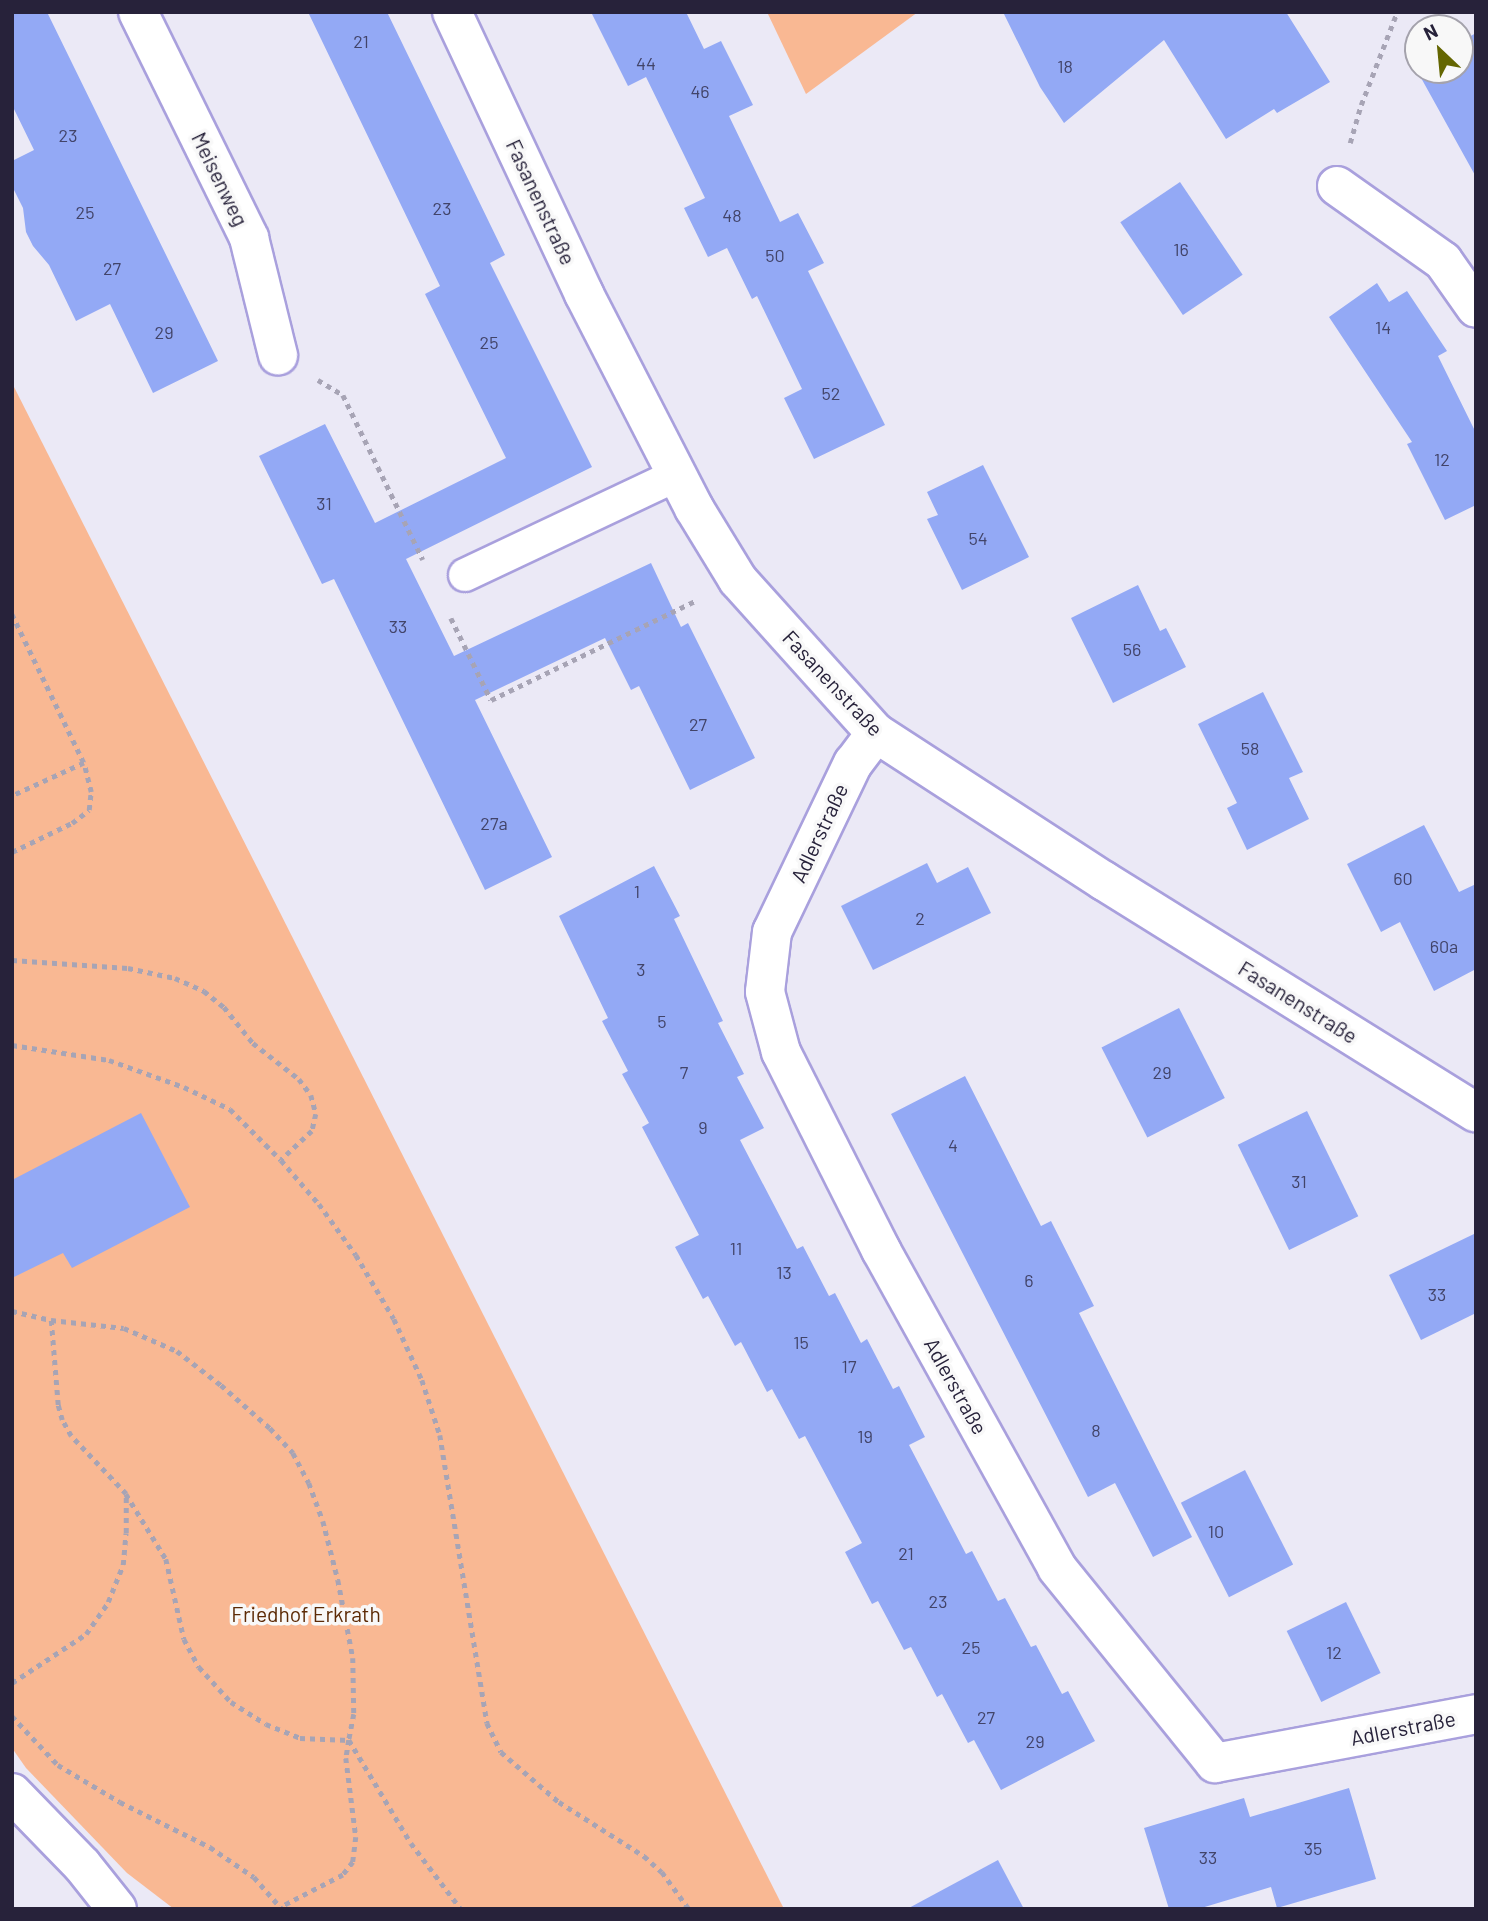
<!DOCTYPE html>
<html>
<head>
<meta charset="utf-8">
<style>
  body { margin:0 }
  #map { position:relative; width:1488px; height:1921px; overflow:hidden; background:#ebe9f6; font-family:Barlow,sans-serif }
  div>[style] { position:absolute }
  .green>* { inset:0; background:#f9b893 }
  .building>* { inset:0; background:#93a9f5; transform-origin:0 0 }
  .path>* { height:4.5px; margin-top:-2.25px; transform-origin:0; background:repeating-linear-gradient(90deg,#a7a4b5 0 5px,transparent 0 10px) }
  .roads { filter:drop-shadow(2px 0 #a9a0dd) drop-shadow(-2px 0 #a9a0dd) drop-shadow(0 2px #a9a0dd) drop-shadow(0 -2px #a9a0dd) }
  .lane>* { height:32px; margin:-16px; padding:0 16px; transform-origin:16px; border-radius:16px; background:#fff }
  .street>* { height:38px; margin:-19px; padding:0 19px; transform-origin:19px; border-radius:19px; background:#fff }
  .secondary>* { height:38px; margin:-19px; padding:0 19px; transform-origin:19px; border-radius:19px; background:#fff }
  span { translate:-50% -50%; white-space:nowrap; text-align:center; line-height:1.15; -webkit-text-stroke:7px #f8f8f8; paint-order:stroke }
  .number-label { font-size:18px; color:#424469 }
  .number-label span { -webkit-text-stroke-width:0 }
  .street-label { font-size:21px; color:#27223a }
  .park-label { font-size:21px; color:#5c2a05 }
  .frame { position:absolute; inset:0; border:14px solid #27223a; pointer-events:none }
  .north { position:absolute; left:1404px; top:14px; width:70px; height:70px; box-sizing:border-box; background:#f8f8f8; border:2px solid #a4a2ac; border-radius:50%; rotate:334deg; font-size:19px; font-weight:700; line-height:28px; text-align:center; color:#27223a }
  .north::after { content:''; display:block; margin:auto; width:24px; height:32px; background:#646601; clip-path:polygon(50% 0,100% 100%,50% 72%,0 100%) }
</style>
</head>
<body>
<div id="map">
  <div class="green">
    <i style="clip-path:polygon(767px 12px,918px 12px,806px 94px)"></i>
    <i style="clip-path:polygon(12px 383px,784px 1909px,174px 1909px,127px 1873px,26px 1768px,12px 1748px)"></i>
  </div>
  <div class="building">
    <i style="clip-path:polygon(12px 12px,47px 12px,218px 361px,153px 393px,110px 304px,76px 321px,49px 265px,33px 246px,26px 232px,23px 208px,12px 186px,12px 161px,34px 150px,12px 105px)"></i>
    <i style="clip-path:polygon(308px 12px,387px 12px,505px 255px,490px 263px,592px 467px,406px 559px,454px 656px,651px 563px,681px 627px,688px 623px,755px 758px,690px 790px,639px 686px,631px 690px,605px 638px,475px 700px,552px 857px,485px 890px,334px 579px,322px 584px,259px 456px,325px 424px,375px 523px,506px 458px,425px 294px,440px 286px)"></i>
    <i style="clip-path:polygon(591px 12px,686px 12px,704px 49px,721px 41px,753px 105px,729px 116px,780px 222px,798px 213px,824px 263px,808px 271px,885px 425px,814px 459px,784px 398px,802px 389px,757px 296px,752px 299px,727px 248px,708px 257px,684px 208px,705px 198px,646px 77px,628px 86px)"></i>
    <i style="clip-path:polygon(1003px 12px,1286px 12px,1330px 82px,1277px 113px,1274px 109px,1226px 139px,1164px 40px,1064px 123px,1040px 87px)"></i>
    <i style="clip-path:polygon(1476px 33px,1476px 177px,1415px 67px,1418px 65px,1418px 70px,1460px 70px,1460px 42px)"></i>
    <i style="left:1180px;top:182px;width:112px;height:72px;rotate:56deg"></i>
    <i style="clip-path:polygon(1377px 283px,1389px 302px,1407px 291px,1447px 351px,1438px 356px,1476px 433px,1476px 505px,1445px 520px,1407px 444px,1412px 442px,1329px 317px)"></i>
    <i style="clip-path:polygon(983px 465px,1029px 557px,962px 590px,927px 519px,938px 515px,927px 492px)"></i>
    <i style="clip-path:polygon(1138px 585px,1160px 631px,1166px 628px,1186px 667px,1113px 703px,1071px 618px)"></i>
    <i style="clip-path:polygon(1263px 692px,1303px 772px,1289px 778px,1309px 819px,1247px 850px,1227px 808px,1237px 803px,1198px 724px)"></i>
    <i style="clip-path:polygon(1424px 825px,1459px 892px,1476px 884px,1476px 969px,1434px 991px,1400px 922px,1381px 932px,1347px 864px)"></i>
    <i style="clip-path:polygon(927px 863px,937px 883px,968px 867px,991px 913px,873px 970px,841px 906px)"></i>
    <i style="clip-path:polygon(654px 866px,680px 916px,674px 919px,723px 1021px,718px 1023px,744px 1074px,737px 1077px,764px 1128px,740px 1140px,797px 1249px,803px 1246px,829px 1296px,835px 1293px,861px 1343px,867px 1339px,893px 1389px,899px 1386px,925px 1437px,909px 1445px,966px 1554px,972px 1551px,998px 1601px,1005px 1598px,1031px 1647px,1036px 1645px,1062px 1694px,1068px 1691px,1095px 1741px,1001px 1790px,974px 1740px,968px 1743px,942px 1694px,937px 1697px,911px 1647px,904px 1650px,878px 1601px,872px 1604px,845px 1552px,862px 1543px,805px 1436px,799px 1439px,772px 1389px,767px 1392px,741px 1342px,735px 1346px,708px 1296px,703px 1299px,675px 1247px,699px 1235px,642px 1127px,649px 1123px,622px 1074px,628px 1071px,602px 1021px,608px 1018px,559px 916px)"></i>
    <i style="left:1179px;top:1008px;width:101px;height:87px;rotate:63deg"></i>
    <i style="clip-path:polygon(965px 1076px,1041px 1226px,1051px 1221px,1094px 1306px,1079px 1313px,1192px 1537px,1153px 1557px,1115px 1483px,1088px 1497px,891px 1114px)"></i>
    <i style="left:1307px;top:1111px;width:117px;height:77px;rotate:64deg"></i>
    <i style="clip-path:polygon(141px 1113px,190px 1207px,72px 1268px,63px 1253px,12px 1278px,12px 1180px)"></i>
    <i style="clip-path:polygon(1476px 1233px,1476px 1313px,1421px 1340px,1389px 1275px)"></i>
    <i style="left:1245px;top:1470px;width:106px;height:72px;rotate:63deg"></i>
    <i style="left:1346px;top:1602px;width:79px;height:66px;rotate:64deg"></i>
    <i style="clip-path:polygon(1349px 1788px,1376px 1879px,1277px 1908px,1271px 1887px,1198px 1909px,1169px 1909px,1144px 1828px,1244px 1798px,1250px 1817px)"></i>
    <i style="clip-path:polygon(998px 1860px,1024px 1909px,907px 1909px)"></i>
  </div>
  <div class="path">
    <i style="left:1350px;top:143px;width:40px;rotate:-74deg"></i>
    <i style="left:1361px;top:105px;width:100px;rotate:-68.8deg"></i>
    <i style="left:318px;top:380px;width:29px;rotate:31deg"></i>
    <i style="left:343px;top:395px;width:183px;rotate:64.1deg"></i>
    <i style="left:12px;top:614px;width:165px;rotate:64.2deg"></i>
    <i style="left:84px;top:763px;width:79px;rotate:155.4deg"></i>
    <i style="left:451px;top:618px;width:91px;rotate:64deg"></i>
    <i style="left:491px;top:700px;width:229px;rotate:-25.9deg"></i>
    <i style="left:12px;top:852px;width:67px;rotate:-25.8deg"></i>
    <i style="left:72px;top:823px;width:21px;rotate:-37deg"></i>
    <i style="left:89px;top:810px;width:18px;rotate:-84deg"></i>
    <i style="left:91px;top:792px;width:30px;rotate:-104deg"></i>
    <i style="left:12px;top:960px;width:116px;rotate:3.9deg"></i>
    <i style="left:128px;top:968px;width:48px;rotate:12deg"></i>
    <i style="left:175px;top:978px;width:32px;rotate:24deg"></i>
    <i style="left:204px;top:991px;width:26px;rotate:39deg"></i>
    <i style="left:224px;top:1007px;width:46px;rotate:51.1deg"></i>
    <i style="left:253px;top:1043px;width:58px;rotate:38deg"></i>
    <i style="left:299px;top:1079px;width:20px;rotate:53deg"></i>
    <i style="left:311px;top:1095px;width:20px;rotate:75deg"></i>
    <i style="left:316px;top:1114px;width:17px;rotate:103deg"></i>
    <i style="left:312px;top:1131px;width:42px;rotate:136.9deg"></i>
    <i style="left:12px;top:1045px;width:98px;rotate:8.8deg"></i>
    <i style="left:109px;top:1060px;width:80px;rotate:19.8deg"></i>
    <i style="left:184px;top:1087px;width:51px;rotate:25.6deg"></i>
    <i style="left:230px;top:1109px;width:72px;rotate:45deg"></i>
    <i style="left:281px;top:1160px;width:58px;rotate:49.2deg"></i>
    <i style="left:319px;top:1204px;width:63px;rotate:54deg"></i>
    <i style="left:356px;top:1255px;width:74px;rotate:59.3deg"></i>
    <i style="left:394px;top:1319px;width:67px;rotate:65.3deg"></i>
    <i style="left:422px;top:1380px;width:58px;rotate:71.9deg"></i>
    <i style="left:440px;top:1435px;width:292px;rotate:80.7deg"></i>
    <i style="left:487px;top:1723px;width:32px;rotate:64deg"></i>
    <i style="left:501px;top:1752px;width:77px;rotate:40.8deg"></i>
    <i style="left:559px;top:1802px;width:101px;rotate:32.4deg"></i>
    <i style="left:644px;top:1856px;width:24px;rotate:42deg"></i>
    <i style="left:662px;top:1872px;width:46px;rotate:53.9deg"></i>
    <i style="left:12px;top:1311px;width:40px;rotate:13deg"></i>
    <i style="left:51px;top:1320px;width:73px;rotate:6.3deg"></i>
    <i style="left:124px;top:1328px;width:58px;rotate:23.5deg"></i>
    <i style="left:177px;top:1351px;width:56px;rotate:37.7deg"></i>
    <i style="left:221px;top:1385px;width:65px;rotate:41.3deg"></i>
    <i style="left:270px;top:1428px;width:34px;rotate:47deg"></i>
    <i style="left:293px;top:1453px;width:34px;rotate:62deg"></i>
    <i style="left:309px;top:1483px;width:40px;rotate:69.8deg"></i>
    <i style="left:323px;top:1521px;width:61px;rotate:75.7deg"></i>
    <i style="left:338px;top:1580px;width:79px;rotate:79.1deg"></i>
    <i style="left:353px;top:1658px;width:56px;rotate:89deg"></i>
    <i style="left:354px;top:1714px;width:26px;rotate:101deg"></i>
    <i style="left:349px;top:1740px;width:120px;rotate:59deg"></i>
    <i style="left:411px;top:1843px;width:83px;rotate:52.9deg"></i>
    <i style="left:126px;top:1494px;width:76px;rotate:58.4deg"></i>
    <i style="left:166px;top:1559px;width:82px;rotate:77.3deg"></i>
    <i style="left:184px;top:1639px;width:32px;rotate:62deg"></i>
    <i style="left:199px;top:1667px;width:47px;rotate:47.6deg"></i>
    <i style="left:231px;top:1702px;width:41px;rotate:32.2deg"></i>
    <i style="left:266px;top:1724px;width:37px;rotate:22deg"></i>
    <i style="left:300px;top:1738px;width:49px;rotate:2.3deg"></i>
    <i style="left:349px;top:1740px;width:18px;rotate:99deg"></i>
    <i style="left:346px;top:1758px;width:80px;rotate:82.8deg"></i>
    <i style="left:356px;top:1837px;width:25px;rotate:97deg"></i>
    <i style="left:353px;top:1862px;width:16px;rotate:128deg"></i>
    <i style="left:343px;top:1875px;width:70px;rotate:152.7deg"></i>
    <i style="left:12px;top:1683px;width:89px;rotate:-33.5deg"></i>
    <i style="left:86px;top:1634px;width:39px;rotate:-55deg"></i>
    <i style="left:108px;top:1602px;width:40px;rotate:-68deg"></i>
    <i style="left:123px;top:1565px;width:32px;rotate:-85deg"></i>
    <i style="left:126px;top:1533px;width:39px;rotate:-90deg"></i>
    <i style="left:126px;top:1494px;width:80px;rotate:-133.5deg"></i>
    <i style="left:71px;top:1436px;width:18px;rotate:-119deg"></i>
    <i style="left:62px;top:1420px;width:16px;rotate:-105deg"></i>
    <i style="left:58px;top:1405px;width:85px;rotate:-94.7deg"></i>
    <i style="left:12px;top:1716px;width:67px;rotate:46.8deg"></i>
    <i style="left:58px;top:1765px;width:72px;rotate:30.8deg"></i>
    <i style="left:120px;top:1802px;width:101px;rotate:26.6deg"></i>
    <i style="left:210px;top:1847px;width:53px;rotate:34.3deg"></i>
    <i style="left:254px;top:1877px;width:43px;rotate:48.8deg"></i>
  </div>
  <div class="roads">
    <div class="lane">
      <i style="left:465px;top:575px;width:234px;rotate:-25.3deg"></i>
    </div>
    <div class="street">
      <i style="left:138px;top:12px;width:252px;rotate:63.8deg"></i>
      <i style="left:249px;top:238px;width:121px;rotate:76.1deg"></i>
      <i style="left:452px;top:12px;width:311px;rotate:64.9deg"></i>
      <i style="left:584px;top:294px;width:241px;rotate:62.8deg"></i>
      <i style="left:694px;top:508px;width:84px;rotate:58.6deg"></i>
      <i style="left:738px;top:580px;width:206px;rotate:48deg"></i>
      <i style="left:876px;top:733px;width:272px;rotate:33deg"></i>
      <i style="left:1104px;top:881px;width:438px;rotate:31.9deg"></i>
      <i style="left:1337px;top:186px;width:130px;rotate:35.3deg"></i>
      <i style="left:1443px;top:261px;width:57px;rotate:54.9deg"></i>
      <i style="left:876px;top:733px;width:38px;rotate:127deg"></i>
      <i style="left:853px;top:763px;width:187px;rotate:115.6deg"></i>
      <i style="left:772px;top:932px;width:60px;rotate:96.7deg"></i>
      <i style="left:765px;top:992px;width:62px;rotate:75.1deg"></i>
      <i style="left:781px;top:1052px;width:222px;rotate:63.2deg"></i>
      <i style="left:881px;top:1250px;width:363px;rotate:61deg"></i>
      <i style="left:1057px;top:1568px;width:251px;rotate:51deg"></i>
      <i style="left:1215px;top:1763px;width:266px;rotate:-10.6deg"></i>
    </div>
    <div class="secondary">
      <i style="left:12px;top:1793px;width:100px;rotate:45.8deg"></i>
      <i style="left:82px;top:1865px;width:56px;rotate:51.5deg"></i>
    </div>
  </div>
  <div class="number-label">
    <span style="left:361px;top:41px">21</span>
    <span style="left:646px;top:63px">44</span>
    <span style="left:1065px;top:66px">18</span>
    <span style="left:700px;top:91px">46</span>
    <span style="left:68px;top:135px">23</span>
    <span style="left:442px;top:208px">23</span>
    <span style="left:85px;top:212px">25</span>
    <span style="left:732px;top:215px">48</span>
    <span style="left:1181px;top:249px">16</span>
    <span style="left:775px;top:255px">50</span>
    <span style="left:112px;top:268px">27</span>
    <span style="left:1383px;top:327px">14</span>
    <span style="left:164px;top:332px">29</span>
    <span style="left:489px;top:342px">25</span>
    <span style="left:831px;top:393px">52</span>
    <span style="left:1442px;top:459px">12</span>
    <span style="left:324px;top:503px">31</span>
    <span style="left:978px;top:538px">54</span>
    <span style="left:398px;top:626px">33</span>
    <span style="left:1132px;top:649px">56</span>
    <span style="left:698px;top:724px">27</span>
    <span style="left:1250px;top:748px">58</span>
    <span style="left:494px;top:823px">27a</span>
    <span style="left:1403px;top:878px">60</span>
    <span style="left:637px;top:891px">1</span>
    <span style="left:920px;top:918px">2</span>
    <span style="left:1444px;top:946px">60a</span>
    <span style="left:641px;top:969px">3</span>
    <span style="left:662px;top:1021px">5</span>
    <span style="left:684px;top:1072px">7</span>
    <span style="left:1162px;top:1072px">29</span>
    <span style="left:703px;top:1127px">9</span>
    <span style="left:953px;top:1145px">4</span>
    <span style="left:1299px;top:1181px">31</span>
    <span style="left:736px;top:1248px">11</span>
    <span style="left:784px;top:1272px">13</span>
    <span style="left:1029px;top:1280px">6</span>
    <span style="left:1437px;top:1294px">33</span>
    <span style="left:801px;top:1342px">15</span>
    <span style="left:849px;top:1366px">17</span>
    <span style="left:1096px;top:1430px">8</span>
    <span style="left:865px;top:1436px">19</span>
    <span style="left:1216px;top:1531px">10</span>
    <span style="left:906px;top:1553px">21</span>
    <span style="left:938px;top:1601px">23</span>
    <span style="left:971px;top:1647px">25</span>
    <span style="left:1334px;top:1652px">12</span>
    <span style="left:986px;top:1717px">27</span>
    <span style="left:1035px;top:1741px">29</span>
    <span style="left:1313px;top:1848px">35</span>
    <span style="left:1208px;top:1857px">33</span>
  </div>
  <div class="street-label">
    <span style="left:220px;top:179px;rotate:64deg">Meisenweg</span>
    <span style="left:541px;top:202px;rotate:65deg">Fasanenstraße</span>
    <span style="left:833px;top:683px;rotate:47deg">Fasanenstraße</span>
    <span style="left:819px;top:833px;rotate:-65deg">Adlerstraße</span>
    <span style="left:1298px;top:1002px;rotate:32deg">Fasanenstraße</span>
    <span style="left:956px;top:1386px;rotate:61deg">Adlerstraße</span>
    <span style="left:1403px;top:1728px;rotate:-11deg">Adlerstraße</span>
  </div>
  <div class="park-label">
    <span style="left:306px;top:1614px">Friedhof Erkrath</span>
  </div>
  <div class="frame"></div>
  <div class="north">N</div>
</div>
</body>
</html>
